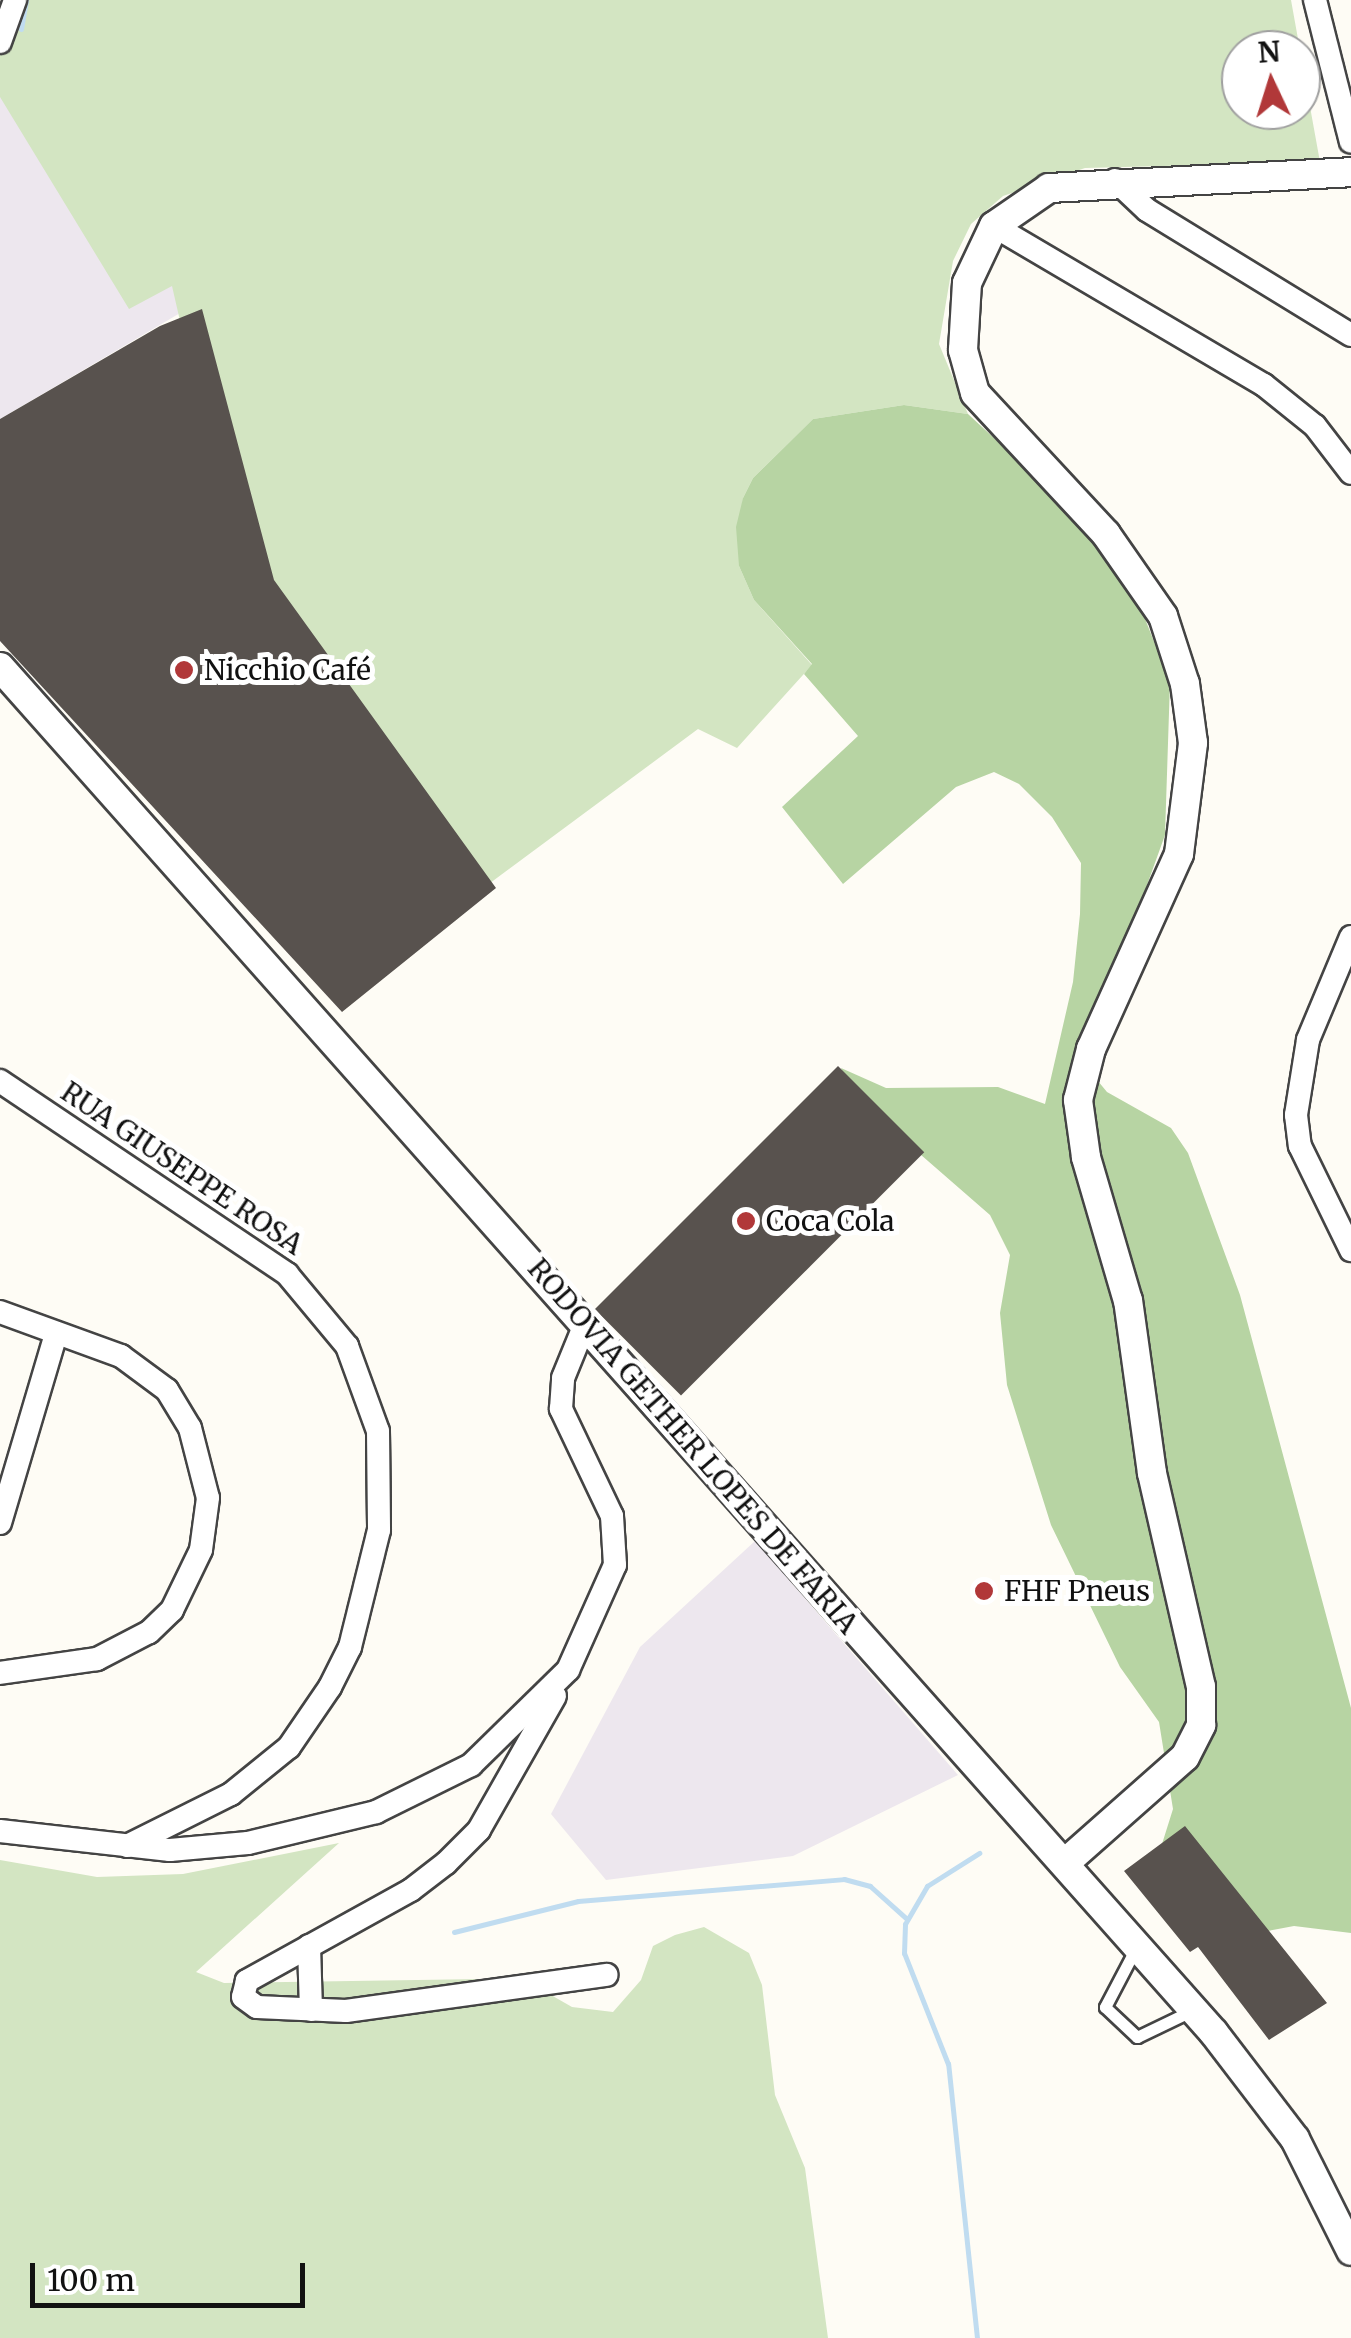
<!DOCTYPE html>
<html>
<head>
<meta charset="utf-8">
<style>
  body { margin:0 }
  #map { position:relative; width:1351px; height:2338px; overflow:hidden; background:#fefcf5; font-family:Merriweather,serif }
  div>[style] { position:absolute }
  .industrial>* { inset:0; background:#ede7ee }
  .green>* { inset:0; background:#d3e5c2 }
  .forest>* { inset:0; background:#b7d4a3 }
  .stream>* { height:5px; margin:-2.5px; padding:0 2.5px; transform-origin:2.5px; border-radius:2.5px; background:#c0dcf0 }
  .building>* { inset:0; background:#58524e; transform-origin:0 0 }
  .roads { filter:drop-shadow(2px 0 #444) drop-shadow(-2px 0 #444) drop-shadow(0 2px #444) drop-shadow(0 -2px #444) }
  .service>* { height:11px; margin:-5.5px; padding:0 5.5px; transform-origin:5.5px; border-radius:5.5px; background:#fff }
  .minor>* { height:22px; margin:-11px; padding:0 11px; transform-origin:11px; border-radius:11px; background:#fff }
  .tertiary>* { height:28px; margin:-14px; padding:0 14px; transform-origin:14px; border-radius:14px; background:#fff }
  .dots>* { width:28px; height:28px; translate:-50% -50%; box-sizing:border-box; border:5px solid #fff; border-radius:50% }
  span { translate:-50% -50%; white-space:nowrap; text-align:center; line-height:1.15; -webkit-text-stroke:10px #fff; paint-order:stroke }
  .poi-label { font-size:28px; color:#111 }
  .left { translate:0 -50%; text-align:left }
  .street-label { font-size:28px; color:#111 }
  .north { position:absolute; left:1221px; top:30px; width:100px; height:100px; box-sizing:border-box; background:#fff; border:2px solid #a0a0a0; border-radius:50%; rotate:356deg; font-size:28px; font-weight:700; line-height:40px; text-align:center; color:#111 }
  .north::after { content:''; display:block; margin:auto; width:35px; height:45px; background:#b13839; clip-path:polygon(50% 0,100% 100%,50% 72%,0 100%) }
  .scale { position:absolute; left:30px; top:2263px; width:275px; height:45px; box-sizing:border-box; border:5px solid #111; border-top:0; padding-left:12px; font-size:30px; line-height:35px; white-space:nowrap; color:#111; -webkit-text-stroke:8px #fff; paint-order:stroke }
</style>
</head>
<body>
<div id="map">
  <div class="industrial">
    <i style="clip-path:polygon(0 55px,243px 276px,0 419px)"></i>
    <i style="clip-path:polygon(755px 1541px,958px 1775px,793px 1856px,606px 1880px,551px 1814px,640px 1647px)"></i>
  </div>
  <div class="green">
    <i style="clip-path:polygon(9px 0,1291px 0,1300px 50px,1241px 50px,1241px 110px,1301px 110px,1301px 57px,1320px 162px,1085px 168px,1003px 196px,971px 224px,953px 261px,939px 344px,968px 414px,904px 405px,813px 419px,753px 478px,743px 498px,739px 566px,754px 600px,812px 665px,737px 748px,698px 729px,335px 998px,172px 286px,129px 309px,0 97px,0 18px)"></i>
    <i style="clip-path:polygon(339px 1843px,196px 1972px,224px 1983px,482px 1979px,544px 1991px,572px 2007px,613px 2012px,641px 1980px,653px 1946px,675px 1935px,704px 1927px,749px 1953px,762px 1985px,775px 2095px,805px 2168px,828px 2338px,0 2338px,0 1860px,97px 1877px,183px 1874px)"></i>
  </div>
  <div class="forest">
    <i style="clip-path:polygon(904px 405px,968px 414px,1060px 499px,1134px 591px,1170px 682px,1165px 835px,1083px 1063px,1107px 1092px,1171px 1128px,1188px 1153px,1240px 1295px,1351px 1708px,1351px 1933px,1294px 1926px,1257px 1933px,1162px 1844px,1173px 1809px,1159px 1722px,1120px 1667px,1051px 1525px,1007px 1385px,1000px 1313px,1010px 1255px,990px 1215px,905px 1141px,859px 1113px,841px 1068px,886px 1088px,998px 1087px,1045px 1104px,1073px 982px,1080px 914px,1081px 863px,1052px 817px,1019px 784px,994px 772px,956px 787px,843px 884px,782px 807px,858px 736px,804px 674px,812px 664px,754px 600px,739px 566px,736px 527px,743px 498px,753px 478px,813px 419px)"></i>
  </div>
  <div class="stream">
    <i style="left:21px;top:29px;width:29px;rotate:-80deg"></i>
    <i style="left:454px;top:1932px;width:128px;rotate:-14deg"></i>
    <i style="left:578px;top:1901px;width:267px;rotate:-4.7deg"></i>
    <i style="left:844px;top:1879px;width:27px;rotate:15deg"></i>
    <i style="left:870px;top:1886px;width:50px;rotate:41.7deg"></i>
    <i style="left:977px;top:2338px;width:276px;rotate:-96deg"></i>
    <i style="left:948px;top:2064px;width:119px;rotate:-111.6deg"></i>
    <i style="left:904px;top:1953px;width:29px;rotate:-88deg"></i>
    <i style="left:905px;top:1924px;width:44px;rotate:-59.9deg"></i>
    <i style="left:927px;top:1886px;width:62px;rotate:-32.4deg"></i>
  </div>
  <div class="building">
    <i style="clip-path:polygon(202px 309px,274px 580px,496px 888px,342px 1012px,0 641px,0 419px,160px 326px)"></i>
    <i style="left:838px;top:1066px;width:122px;height:344px;rotate:45deg"></i>
    <i style="clip-path:polygon(1185px 1826px,1327px 2003px,1269px 2040px,1198px 1947px,1190px 1952px,1124px 1871px)"></i>
  </div>
  <div class="roads">
    <div class="service">
      <i style="left:1137px;top:1946px;width:69px;rotate:117.7deg"></i>
      <i style="left:1105px;top:2007px;width:44px;rotate:43.2deg"></i>
      <i style="left:1137px;top:2037px;width:60px;rotate:-25.7deg"></i>
    </div>
    <div class="minor">
      <i style="left:1315px;top:0;width:146px;rotate:75.8deg"></i>
      <i style="left:0;top:42px;width:45px;rotate:-70.3deg"></i>
      <i style="left:1115px;top:180px;width:44px;rotate:43.2deg"></i>
      <i style="left:1147px;top:210px;width:239px;rotate:31.5deg"></i>
      <i style="left:994px;top:226px;width:313px;rotate:30.5deg"></i>
      <i style="left:1264px;top:385px;width:65px;rotate:38.8deg"></i>
      <i style="left:1315px;top:426px;width:59px;rotate:52.5deg"></i>
      <i style="left:1351px;top:937px;width:112px;rotate:112.7deg"></i>
      <i style="left:1308px;top:1040px;width:76px;rotate:99.1deg"></i>
      <i style="left:1296px;top:1115px;width:31px;rotate:83deg"></i>
      <i style="left:1300px;top:1146px;width:116px;rotate:63.9deg"></i>
      <i style="left:0;top:1081px;width:346px;rotate:33.9deg"></i>
      <i style="left:287px;top:1274px;width:94px;rotate:50.2deg"></i>
      <i style="left:347px;top:1346px;width:90px;rotate:70deg"></i>
      <i style="left:378px;top:1431px;width:99px;rotate:89.4deg"></i>
      <i style="left:379px;top:1530px;width:121px;rotate:103.9deg"></i>
      <i style="left:350px;top:1647px;width:45px;rotate:116.6deg"></i>
      <i style="left:330px;top:1687px;width:73px;rotate:124.3deg"></i>
      <i style="left:289px;top:1747px;width:75px;rotate:141deg"></i>
      <i style="left:231px;top:1794px;width:116px;rotate:153.4deg"></i>
      <i style="left:0;top:1312px;width:129px;rotate:20deg"></i>
      <i style="left:121px;top:1356px;width:57px;rotate:36.5deg"></i>
      <i style="left:167px;top:1390px;width:44px;rotate:58.8deg"></i>
      <i style="left:190px;top:1428px;width:72px;rotate:75.6deg"></i>
      <i style="left:208px;top:1498px;width:52px;rotate:97.7deg"></i>
      <i style="left:201px;top:1550px;width:67px;rotate:115.8deg"></i>
      <i style="left:172px;top:1610px;width:32px;rotate:136deg"></i>
      <i style="left:149px;top:1632px;width:59px;rotate:152.6deg"></i>
      <i style="left:97px;top:1659px;width:98px;rotate:171.8deg"></i>
      <i style="left:0;top:1523px;width:197px;rotate:-73.5deg"></i>
      <i style="left:555px;top:1696px;width:154px;rotate:119.6deg"></i>
      <i style="left:479px;top:1830px;width:47px;rotate:135deg"></i>
      <i style="left:446px;top:1863px;width:44px;rotate:142.4deg"></i>
      <i style="left:411px;top:1890px;width:188px;rotate:151deg"></i>
      <i style="left:247px;top:1981px;width:16px;rotate:104deg"></i>
      <i style="left:243px;top:1997px;width:17px;rotate:36deg"></i>
      <i style="left:257px;top:2007px;width:89px;rotate:2.6deg"></i>
      <i style="left:346px;top:2011px;width:263px;rotate:-7.9deg"></i>
      <i style="left:0;top:1831px;width:171px;rotate:6.4deg"></i>
      <i style="left:170px;top:1850px;width:78px;rotate:-5.1deg"></i>
      <i style="left:248px;top:1843px;width:132px;rotate:-13.6deg"></i>
      <i style="left:376px;top:1812px;width:106px;rotate:-26.3deg"></i>
      <i style="left:471px;top:1765px;width:136px;rotate:-44.4deg"></i>
      <i style="left:568px;top:1670px;width:115px;rotate:-65.9deg"></i>
      <i style="left:615px;top:1565px;width:49px;rotate:-93.5deg"></i>
      <i style="left:612px;top:1516px;width:119px;rotate:-115.5deg"></i>
      <i style="left:561px;top:1409px;width:31px;rotate:-86deg"></i>
      <i style="left:563px;top:1378px;width:58px;rotate:-67.8deg"></i>
      <i style="left:309px;top:1946px;width:64px;rotate:88.2deg"></i>
    </div>
    <div class="tertiary">
      <i style="left:0;top:667px;width:1827px;rotate:48.37deg"></i>
      <i style="left:1214px;top:2033px;width:133px;rotate:52.6deg"></i>
      <i style="left:1295px;top:2139px;width:125px;rotate:63.4deg"></i>
      <i style="left:1065px;top:1863px;width:160px;rotate:-41.5deg"></i>
      <i style="left:1185px;top:1757px;width:36px;rotate:-63deg"></i>
      <i style="left:1201px;top:1725px;width:38px;rotate:-90deg"></i>
      <i style="left:1201px;top:1687px;width:220px;rotate:-102.9deg"></i>
      <i style="left:1152px;top:1473px;width:174px;rotate:-97.9deg"></i>
      <i style="left:1128px;top:1301px;width:150px;rotate:-106.3deg"></i>
      <i style="left:1086px;top:1157px;width:58px;rotate:-98deg"></i>
      <i style="left:1078px;top:1100px;width:53px;rotate:-75.7deg"></i>
      <i style="left:1091px;top:1049px;width:214px;rotate:-65.7deg"></i>
      <i style="left:1179px;top:854px;width:112px;rotate:-82.8deg"></i>
      <i style="left:1193px;top:743px;width:60px;rotate:-97.7deg"></i>
      <i style="left:1185px;top:684px;width:71px;rotate:-107.9deg"></i>
      <i style="left:1163px;top:616px;width:100px;rotate:-124.8deg"></i>
      <i style="left:1106px;top:534px;width:192px;rotate:-132.9deg"></i>
      <i style="left:975px;top:393px;width:45px;rotate:-105.6deg"></i>
      <i style="left:963px;top:350px;width:67px;rotate:-86.6deg"></i>
      <i style="left:967px;top:283px;width:63px;rotate:-64.7deg"></i>
      <i style="left:994px;top:226px;width:67px;rotate:-34.6deg"></i>
      <i style="left:1049px;top:188px;width:302px;rotate:-3deg"></i>
    </div>
  </div>
  <div class="dots">
    <i style="left:184px;top:670px;background:#b13839"></i>
    <i style="left:746px;top:1221px;background:#b13839"></i>
    <i style="left:984px;top:1591px;background:#b13839"></i>
  </div>
  <div class="poi-label">
    <span class="left" style="left:204px;top:670px">Nicchio Café</span>
    <span class="left" style="left:766px;top:1221px">Coca Cola</span>
    <span class="left" style="left:1004px;top:1591px">FHF Pneus</span>
  </div>
  <div class="street-label">
    <span style="left:182px;top:1168px;rotate:34deg">RUA GIUSEPPE ROSA</span>
    <span style="left:693px;top:1446px;rotate:49deg">RODOVIA GETHER LOPES DE FARIA</span>
  </div>
  <div class="north">N</div>
  <div class="scale">100 m</div>
</div>
</body>
</html>
